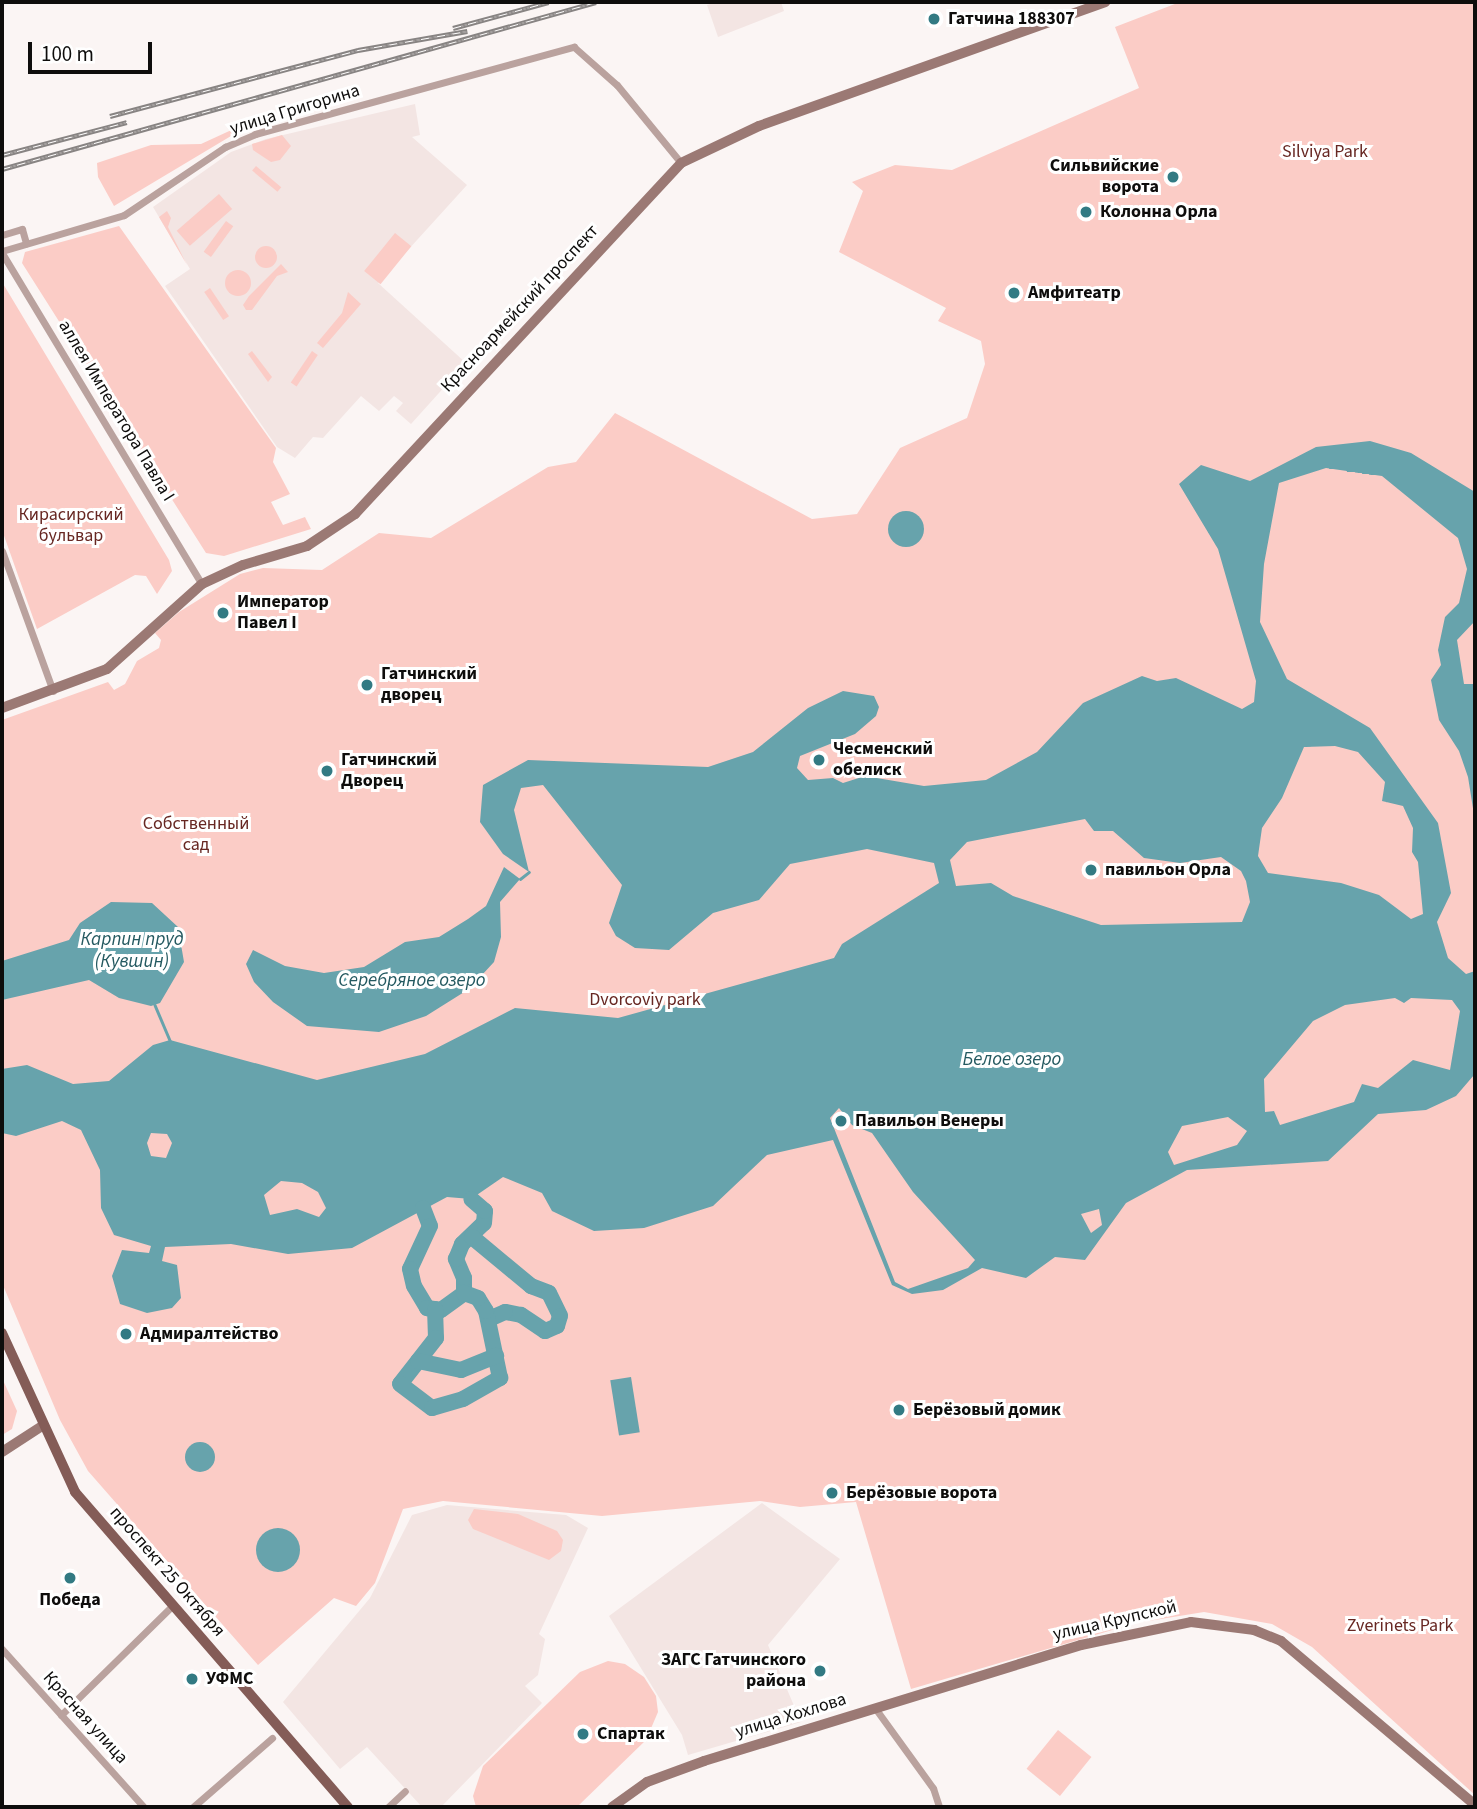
<!DOCTYPE html>
<html>
<head>
<meta charset="utf-8">
<style>
  body { margin:0 }
  #map { position:relative; width:1477px; height:1809px; overflow:hidden; background:#fbf5f4; font-family:"Source Sans 3",sans-serif }
  div>[style] { position:absolute }
  .built>* { inset:0; background:#f3e5e3 }
  .green>* { inset:0; background:#fbccc6; transform-origin:0 0 }
  .round { border-radius:50% }
  .water>* { inset:0; background:#67a3ac; transform-origin:0 0 }
  .stream>* { height:2.5px; margin:-1.25px; padding:0 1.25px; transform-origin:1.25px; border-radius:1.25px; background:#67a3ac }
  .river>* { height:16px; margin:-8px; padding:0 8px; transform-origin:8px; border-radius:8px; background:#67a3ac }
  .street>* { height:7px; margin:-3.5px; padding:0 3.5px; transform-origin:3.5px; border-radius:3.5px; background:#baa29e }
  .secondary>* { height:10px; margin:-5px; padding:0 5px; transform-origin:5px; border-radius:5px; background:#9b7974 }
  .primary>* { height:10px; margin:-5px; padding:0 5px; transform-origin:5px; border-radius:5px; background:#845c57 }
  .rail>* { height:5px; margin-top:-2.5px; transform-origin:0; background:repeating-linear-gradient(90deg,#fff 0 8px,#888483 0 16px); box-sizing:border-box; border-block:2px solid #888483 }
  .dots>* { width:19px; height:19px; translate:-50% -50%; box-sizing:border-box; border:4px solid #fff; border-radius:50% }
  span { translate:-50% -50%; white-space:nowrap; text-align:center; line-height:1.15; -webkit-text-stroke:6px #fff; paint-order:stroke }
  .poi-label { font-size:18px; color:#0e0d0c; font-weight:700 }
  .left { translate:0 -50%; text-align:left }
  .right { translate:-100% -50%; text-align:right }
  .street-label { font-size:18px; color:#0e0d0c }
  .park-label { font-size:18px; color:#672722 }
  .water-label { font-size:19px; color:#245960; font-style:italic }
  .frame { position:absolute; inset:0; border:4px solid #0e0d0c; pointer-events:none }
  .scale { position:absolute; left:28px; top:42px; width:124px; height:32px; box-sizing:border-box; border:4px solid #0e0d0c; border-top:0; padding-left:9px; font-size:21px; line-height:24px; white-space:nowrap; color:#0e0d0c; -webkit-text-stroke:5px #fff; paint-order:stroke }
</style>
</head>
<body>
<div id="map">
  <div class="built">
    <i style="clip-path:polygon(716px 2px,781px 2px,784px 11px,718px 37px,707px 5px)"></i>
    <i style="clip-path:polygon(415px 104px,420px 135px,412px 137px,467px 185px,378px 283px,466px 363px,411px 424px,396px 411px,403px 403px,394px 396px,379px 411px,361px 396px,323px 438px,313px 437px,295px 458px,277px 447px,165px 286px,190px 269px,153px 207px,231px 152px,266px 139px)"></i>
    <i style="clip-path:polygon(762px 1503px,840px 1559px,768px 1645px,801px 1722px,688px 1755px,682px 1735px,609px 1616px)"></i>
    <i style="clip-path:polygon(447px 1505px,566px 1515px,588px 1528px,539px 1634px,545px 1639px,538px 1675px,525px 1686px,542px 1703px,441px 1807px,422px 1807px,367px 1747px,340px 1769px,283px 1702px,370px 1598px,412px 1515px)"></i>
  </div>
  <div class="green">
    <i style="clip-path:polygon(1180px 2px,1475px 2px,1475px 1795px,1312px 1647px,1272px 1624px,1204px 1612px,1136px 1623px,911px 1689px,856px 1502px,800px 1507px,760px 1501px,602px 1516px,443px 1501px,403px 1509px,375px 1583px,356px 1606px,334px 1598px,258px 1665px,88px 1471px,60px 1420px,2px 1283px,2px 720px,108px 682px,114px 690px,125px 684px,137px 661px,159px 648px,161px 640px,155px 633px,179px 612px,240px 574px,263px 568px,322px 570px,379px 533px,431px 538px,548px 467px,576px 462px,615px 413px,812px 519px,857px 514px,900px 448px,967px 418px,985px 364px,981px 341px,938px 321px,946px 308px,839px 252px,863px 191px,852px 182px,895px 165px,952px 170px,1139px 88px,1115px 27px)"></i>
    <i style="clip-path:polygon(251px 121px,254px 129px,231px 136px,114px 206px,98px 177px,97px 163px,151px 145px,201px 144px)"></i>
    <i style="clip-path:polygon(282px 135px,291px 146px,280px 160px,271px 162px,253px 150px,252px 144px)"></i>
    <i style="left:256px;top:166px;width:33px;height:6px;rotate:40deg"></i>
    <i style="left:219px;top:194px;width:20px;height:56px;rotate:49deg"></i>
    <i style="clip-path:polygon(167px 211px,171px 218px,168px 227px,187px 265px,159px 217px)"></i>
    <i style="left:226px;top:221px;width:9px;height:38px;rotate:36deg"></i>
    <i style="clip-path:polygon(119px 226px,276px 448px,273px 462px,290px 494px,271px 502px,283px 525px,305px 517px,311px 529px,224px 556px,206px 553px,22px 263px,25px 252px)"></i>
    <i style="left:395px;top:233px;width:21px;height:49px;rotate:39deg"></i>
    <i class="round" style="left:255px;top:246px;width:22px;height:22px"></i>
    <i style="clip-path:polygon(281px 264px,288px 272px,277px 276px,252px 310px,246px 310px,243px 305px,249px 296px)"></i>
    <i class="round" style="left:225px;top:270px;width:26px;height:26px"></i>
    <i style="clip-path:polygon(2px 282px,169px 560px,172px 571px,157px 594px,146px 576px,135px 575px,37px 629px,2px 530px)"></i>
    <i style="left:210px;top:288px;width:34px;height:7px;rotate:56deg"></i>
    <i style="clip-path:polygon(348px 292px,361px 304px,323px 348px,317px 343px,342px 313px)"></i>
    <i style="clip-path:polygon(252px 351px,272px 377px,268px 382px,248px 354px)"></i>
    <i style="left:312px;top:351px;width:7px;height:38px;rotate:34deg"></i>
    <i style="clip-path:polygon(2px 1378px,17px 1411px,12px 1429px,2px 1435px)"></i>
    <i style="clip-path:polygon(474px 1509px,518px 1514px,557px 1531px,563px 1540px,561px 1551px,549px 1560px,473px 1529px,468px 1520px)"></i>
    <i style="clip-path:polygon(608px 1661px,625px 1664px,644px 1677px,656px 1696px,658px 1712px,646px 1740px,577px 1807px,476px 1807px,473px 1796px,483px 1766px,580px 1672px)"></i>
    <i style="left:1058px;top:1730px;width:43px;height:50px;rotate:39deg"></i>
  </div>
  <div class="water">
    <i style="clip-path:polygon(evenodd,1370px 441px,1411px 453px,1475px 492px,1475px 621px,1457px 640px,1464px 684px,1475px 684px,1475px 821px,1468px 777px,1459px 751px,1439px 720px,1431px 680px,1441px 665px,1438px 650px,1445px 617px,1459px 603px,1467px 569px,1458px 538px,1382px 476px,1326px 468px,1279px 483px,1264px 564px,1260px 622px,1287px 679px,1370px 728px,1438px 823px,1451px 893px,1437px 922px,1448px 958px,1466px 974px,1475px 971px,1474px 1075px,1456px 1096px,1426px 1110px,1378px 1114px,1328px 1161px,1187px 1170px,1126px 1203px,1085px 1260px,1055px 1257px,1026px 1278px,982px 1268px,943px 1290px,912px 1294px,892px 1285px,833px 1140px,767px 1155px,713px 1206px,644px 1228px,594px 1231px,552px 1211px,542px 1193px,503px 1177px,471px 1199px,447px 1197px,352px 1248px,288px 1254px,231px 1244px,165px 1247px,162px 1261px,177px 1265px,181px 1298px,172px 1308px,147px 1313px,120px 1304px,112px 1276px,122px 1250px,149px 1253px,151px 1246px,114px 1235px,101px 1208px,100px 1170px,81px 1130px,62px 1121px,16px 1136px,2px 1133px,2px 1069px,27px 1065px,73px 1084px,109px 1081px,153px 1045px,170px 1040px,317px 1080px,425px 1054px,515px 1008px,618px 1018px,834px 958px,842px 944px,939px 883px,934px 863px,867px 849px,790px 864px,759px 900px,713px 913px,669px 950px,635px 948px,616px 936px,609px 923px,622px 885px,543px 785px,521px 788px,514px 810px,529px 872px,503px 854px,480px 822px,483px 785px,528px 760px,708px 767px,753px 752px,808px 708px,843px 691px,874px 696px,879px 707px,876px 716px,855px 734px,800px 756px,797px 768px,808px 780px,833px 778px,843px 783px,865px 776px,924px 786px,986px 780px,1037px 752px,1083px 703px,1142px 676px,1157px 681px,1176px 678px,1242px 709px,1254px 702px,1256px 681px,1218px 549px,1179px 484px,1201px 465px,1250px 481px,1316px 447px,1370px 441px,1335px 746px,1358px 752px,1385px 782px,1382px 801px,1403px 806px,1413px 828px,1412px 852px,1418px 862px,1423px 914px,1411px 919px,1379px 895px,1341px 883px,1268px 873px,1258px 856px,1262px 828px,1282px 798px,1304px 747px,1335px 746px,1370px 441px,1085px 819px,1094px 831px,1113px 831px,1144px 858px,1180px 863px,1221px 857px,1241px 871px,1246px 881px,1250px 902px,1242px 922px,1101px 925px,1013px 896px,991px 883px,956px 886px,950px 860px,967px 842px,1085px 819px,1370px 441px,1395px 998px,1404px 1003px,1411px 998px,1452px 1000px,1460px 1011px,1450px 1070px,1413px 1060px,1378px 1088px,1362px 1084px,1354px 1102px,1280px 1125px,1274px 1111px,1265px 1112px,1264px 1079px,1313px 1021px,1345px 1005px,1395px 998px,1370px 441px,839px 1108px,852px 1125px,872px 1133px,913px 1192px,975px 1260px,968px 1268px,908px 1289px,895px 1282px,830px 1118px,839px 1108px,1370px 441px,1228px 1117px,1247px 1131px,1237px 1145px,1174px 1165px,1168px 1152px,1182px 1126px,1228px 1117px,1370px 441px,151px 1133px,167px 1134px,172px 1143px,166px 1158px,151px 1156px,147px 1143px,151px 1133px,1370px 441px,281px 1181px,302px 1183px,318px 1192px,326px 1208px,319px 1217px,297px 1209px,270px 1215px,264px 1195px,281px 1181px,1370px 441px,1099px 1209px,1102px 1225px,1091px 1233px,1081px 1214px,1099px 1209px)"></i>
    <i class="round" style="left:888px;top:511px;width:36px;height:36px"></i>
    <i style="clip-path:polygon(504px 867px,520px 879px,500px 902px,501px 937px,494px 962px,469px 989px,426px 1016px,379px 1032px,307px 1026px,273px 1002px,254px 982px,246px 964px,253px 950px,285px 966px,324px 973px,364px 967px,405px 942px,439px 937px,468px 919px,486px 906px)"></i>
    <i style="clip-path:polygon(111px 902px,152px 903px,178px 927px,184px 962px,160px 1003px,151px 1006px,119px 998px,89px 980px,2px 1000px,2px 961px,69px 940px,80px 923px)"></i>
    <i style="left:631px;top:1377px;width:56px;height:21px;rotate:81deg"></i>
    <i class="round" style="left:185px;top:1442px;width:30px;height:30px"></i>
    <i class="round" style="left:256px;top:1528px;width:44px;height:44px"></i>
  </div>
  <div class="stream">
    <i style="left:520px;top:879px;width:11px;rotate:-38deg"></i>
    <i style="left:155px;top:1005px;width:38px;rotate:67deg"></i>
  </div>
  <div class="river">
    <i style="left:423px;top:1208px;width:19px;rotate:69deg"></i>
    <i style="left:430px;top:1226px;width:47px;rotate:114.9deg"></i>
    <i style="left:410px;top:1269px;width:17px;rotate:77deg"></i>
    <i style="left:414px;top:1286px;width:26px;rotate:59deg"></i>
    <i style="left:427px;top:1308px;width:14px;rotate:8deg"></i>
    <i style="left:441px;top:1310px;width:29px;rotate:-36deg"></i>
    <i style="left:464px;top:1293px;width:15px;rotate:-90deg"></i>
    <i style="left:464px;top:1278px;width:21px;rotate:-113deg"></i>
    <i style="left:456px;top:1259px;width:16px;rotate:-68deg"></i>
    <i style="left:462px;top:1244px;width:30px;rotate:-44deg"></i>
    <i style="left:484px;top:1223px;width:12px;rotate:-85deg"></i>
    <i style="left:485px;top:1211px;width:18px;rotate:-139deg"></i>
    <i style="left:472px;top:1237px;width:77px;rotate:39.7deg"></i>
    <i style="left:531px;top:1286px;width:19px;rotate:21deg"></i>
    <i style="left:549px;top:1293px;width:25px;rotate:64deg"></i>
    <i style="left:560px;top:1316px;width:10px;rotate:107deg"></i>
    <i style="left:557px;top:1326px;width:13px;rotate:157deg"></i>
    <i style="left:545px;top:1331px;width:29px;rotate:-146deg"></i>
    <i style="left:521px;top:1315px;width:16px;rotate:-169deg"></i>
    <i style="left:505px;top:1312px;width:17px;rotate:156deg"></i>
    <i style="left:435px;top:1309px;width:29px;rotate:88deg"></i>
    <i style="left:436px;top:1338px;width:58px;rotate:128deg"></i>
    <i style="left:400px;top:1384px;width:40px;rotate:37deg"></i>
    <i style="left:432px;top:1408px;width:32px;rotate:-16deg"></i>
    <i style="left:463px;top:1399px;width:43px;rotate:-29.6deg"></i>
    <i style="left:500px;top:1378px;width:68px;rotate:-101.8deg"></i>
    <i style="left:486px;top:1311px;width:15px;rotate:-122deg"></i>
    <i style="left:478px;top:1298px;width:15px;rotate:-160deg"></i>
    <i style="left:418px;top:1361px;width:44px;rotate:11.8deg"></i>
    <i style="left:461px;top:1370px;width:38px;rotate:-22deg"></i>
  </div>
  <div class="street">
    <i style="left:2px;top:235px;width:21px;rotate:-17deg"></i>
    <i style="left:22px;top:229px;width:15px;rotate:74deg"></i>
    <i style="left:2px;top:251px;width:127px;rotate:-16.4deg"></i>
    <i style="left:124px;top:215px;width:122px;rotate:-34deg"></i>
    <i style="left:225px;top:147px;width:33px;rotate:-23deg"></i>
    <i style="left:255px;top:134px;width:331px;rotate:-15.3deg"></i>
    <i style="left:574px;top:47px;width:57px;rotate:41.5deg"></i>
    <i style="left:617px;top:85px;width:101px;rotate:50.6deg"></i>
    <i style="left:2px;top:253px;width:387px;rotate:58.9deg"></i>
    <i style="left:2px;top:551px;width:149px;rotate:70deg"></i>
    <i style="left:2px;top:1649px;width:212px;rotate:48.1deg"></i>
    <i style="left:875px;top:1708px;width:99px;rotate:54.1deg"></i>
    <i style="left:933px;top:1788px;width:20px;rotate:72deg"></i>
    <i style="left:61px;top:1715px;width:157px;rotate:-44.5deg"></i>
    <i style="left:193px;top:1807px;width:105px;rotate:-41.1deg"></i>
    <i style="left:388px;top:1807px;width:23px;rotate:-43deg"></i>
  </div>
  <div class="secondary">
    <i style="left:2px;top:708px;width:112px;rotate:-20.4deg"></i>
    <i style="left:107px;top:669px;width:127px;rotate:-41.8deg"></i>
    <i style="left:202px;top:584px;width:45px;rotate:-24.9deg"></i>
    <i style="left:243px;top:565px;width:67px;rotate:-16.5deg"></i>
    <i style="left:307px;top:546px;width:58px;rotate:-33.7deg"></i>
    <i style="left:355px;top:514px;width:479px;rotate:-47.1deg"></i>
    <i style="left:681px;top:163px;width:86px;rotate:-25.4deg"></i>
    <i style="left:759px;top:126px;width:368px;rotate:-19.7deg"></i>
    <i style="left:2px;top:1452px;width:48px;rotate:-33deg"></i>
    <i style="left:612px;top:1807px;width:43px;rotate:-35.5deg"></i>
    <i style="left:647px;top:1782px;width:61px;rotate:-20.2deg"></i>
    <i style="left:704px;top:1761px;width:394px;rotate:-17.1deg"></i>
    <i style="left:1081px;top:1645px;width:112px;rotate:-11.8deg"></i>
    <i style="left:1191px;top:1622px;width:64px;rotate:7.2deg"></i>
    <i style="left:1254px;top:1630px;width:29px;rotate:22deg"></i>
    <i style="left:1281px;top:1641px;width:254px;rotate:40.2deg"></i>
  </div>
  <div class="primary">
    <i style="left:2px;top:1333px;width:175px;rotate:65.3deg"></i>
    <i style="left:75px;top:1492px;width:417px;rotate:49.1deg"></i>
  </div>
  <div class="rail">
    <i style="left:453px;top:28px;width:99px;rotate:-15.2deg"></i>
    <i style="left:110px;top:116px;width:257px;rotate:-14.9deg"></i>
    <i style="left:358px;top:50px;width:111px;rotate:-9.9deg"></i>
    <i style="left:2px;top:155px;width:129px;rotate:-14.8deg"></i>
    <i style="left:2px;top:169px;width:617px;rotate:-15.7deg"></i>
  </div>
  <div class="dots">
    <i style="left:934px;top:19px;background:#327a83"></i>
    <i style="left:1173px;top:177px;background:#327a83"></i>
    <i style="left:1086px;top:212px;background:#327a83"></i>
    <i style="left:1014px;top:293px;background:#327a83"></i>
    <i style="left:223px;top:613px;background:#327a83"></i>
    <i style="left:367px;top:685px;background:#327a83"></i>
    <i style="left:819px;top:760px;background:#327a83"></i>
    <i style="left:327px;top:771px;background:#327a83"></i>
    <i style="left:1091px;top:870px;background:#327a83"></i>
    <i style="left:841px;top:1121px;background:#327a83"></i>
    <i style="left:126px;top:1334px;background:#327a83"></i>
    <i style="left:899px;top:1410px;background:#327a83"></i>
    <i style="left:832px;top:1493px;background:#327a83"></i>
    <i style="left:70px;top:1578px;background:#327a83"></i>
    <i style="left:820px;top:1671px;background:#327a83"></i>
    <i style="left:192px;top:1679px;background:#327a83"></i>
    <i style="left:583px;top:1734px;background:#327a83"></i>
  </div>
  <div class="poi-label">
    <span class="left" style="left:948px;top:19px">Гатчина 188307</span>
    <span class="right" style="left:1159px;top:177px">Сильвийские<br>ворота</span>
    <span class="left" style="left:1100px;top:212px">Колонна Орла</span>
    <span class="left" style="left:1028px;top:293px">Амфитеатр</span>
    <span class="left" style="left:237px;top:613px">Император<br>Павел I</span>
    <span class="left" style="left:381px;top:685px">Гатчинский<br>дворец</span>
    <span class="left" style="left:833px;top:760px">Чесменский<br>обелиск</span>
    <span class="left" style="left:341px;top:771px">Гатчинский<br>Дворец</span>
    <span class="left" style="left:1105px;top:870px">павильон Орла</span>
    <span class="left" style="left:855px;top:1121px">Павильон Венеры</span>
    <span class="left" style="left:140px;top:1334px">Адмиралтейство</span>
    <span class="left" style="left:913px;top:1410px">Берёзовый домик</span>
    <span class="left" style="left:846px;top:1493px">Берёзовые ворота</span>
    <span style="left:70px;top:1600px">Победа</span>
    <span class="right" style="left:806px;top:1671px">ЗАГС Гатчинского<br>района</span>
    <span class="left" style="left:206px;top:1679px">УФМС</span>
    <span class="left" style="left:597px;top:1734px">Спартак</span>
  </div>
  <div class="street-label">
    <span style="left:295px;top:110px;rotate:-17deg">улица Григорина</span>
    <span style="left:520px;top:309px;rotate:-47deg">Красноармейский проспект</span>
    <span style="left:116px;top:411px;rotate:59deg">аллея Императора Павла I</span>
    <span style="left:167px;top:1572px;rotate:49deg">проспект 25 Октября</span>
    <span style="left:1115px;top:1621px;rotate:-13deg">улица Крупской</span>
    <span style="left:791px;top:1716px;rotate:-17deg">улица Хохлова</span>
    <span style="left:85px;top:1718px;rotate:48deg">Красная улица</span>
  </div>
  <div class="park-label">
    <span style="left:1325px;top:152px">Silviya Park</span>
    <span style="left:71px;top:526px">Кирасирский<br>бульвар</span>
    <span style="left:196px;top:835px">Собственный<br>сад</span>
    <span style="left:645px;top:1000px">Dvorcoviy park</span>
    <span style="left:1400px;top:1626px">Zverinets Park</span>
  </div>
  <div class="water-label">
    <span style="left:132px;top:951px">Карпин пруд<br>(Кувшин)</span>
    <span style="left:412px;top:981px">Серебряное озеро</span>
    <span style="left:1012px;top:1060px">Белое озеро</span>
  </div>
  <div class="frame"></div>
  <div class="scale">100 m</div>
</div>
</body>
</html>
